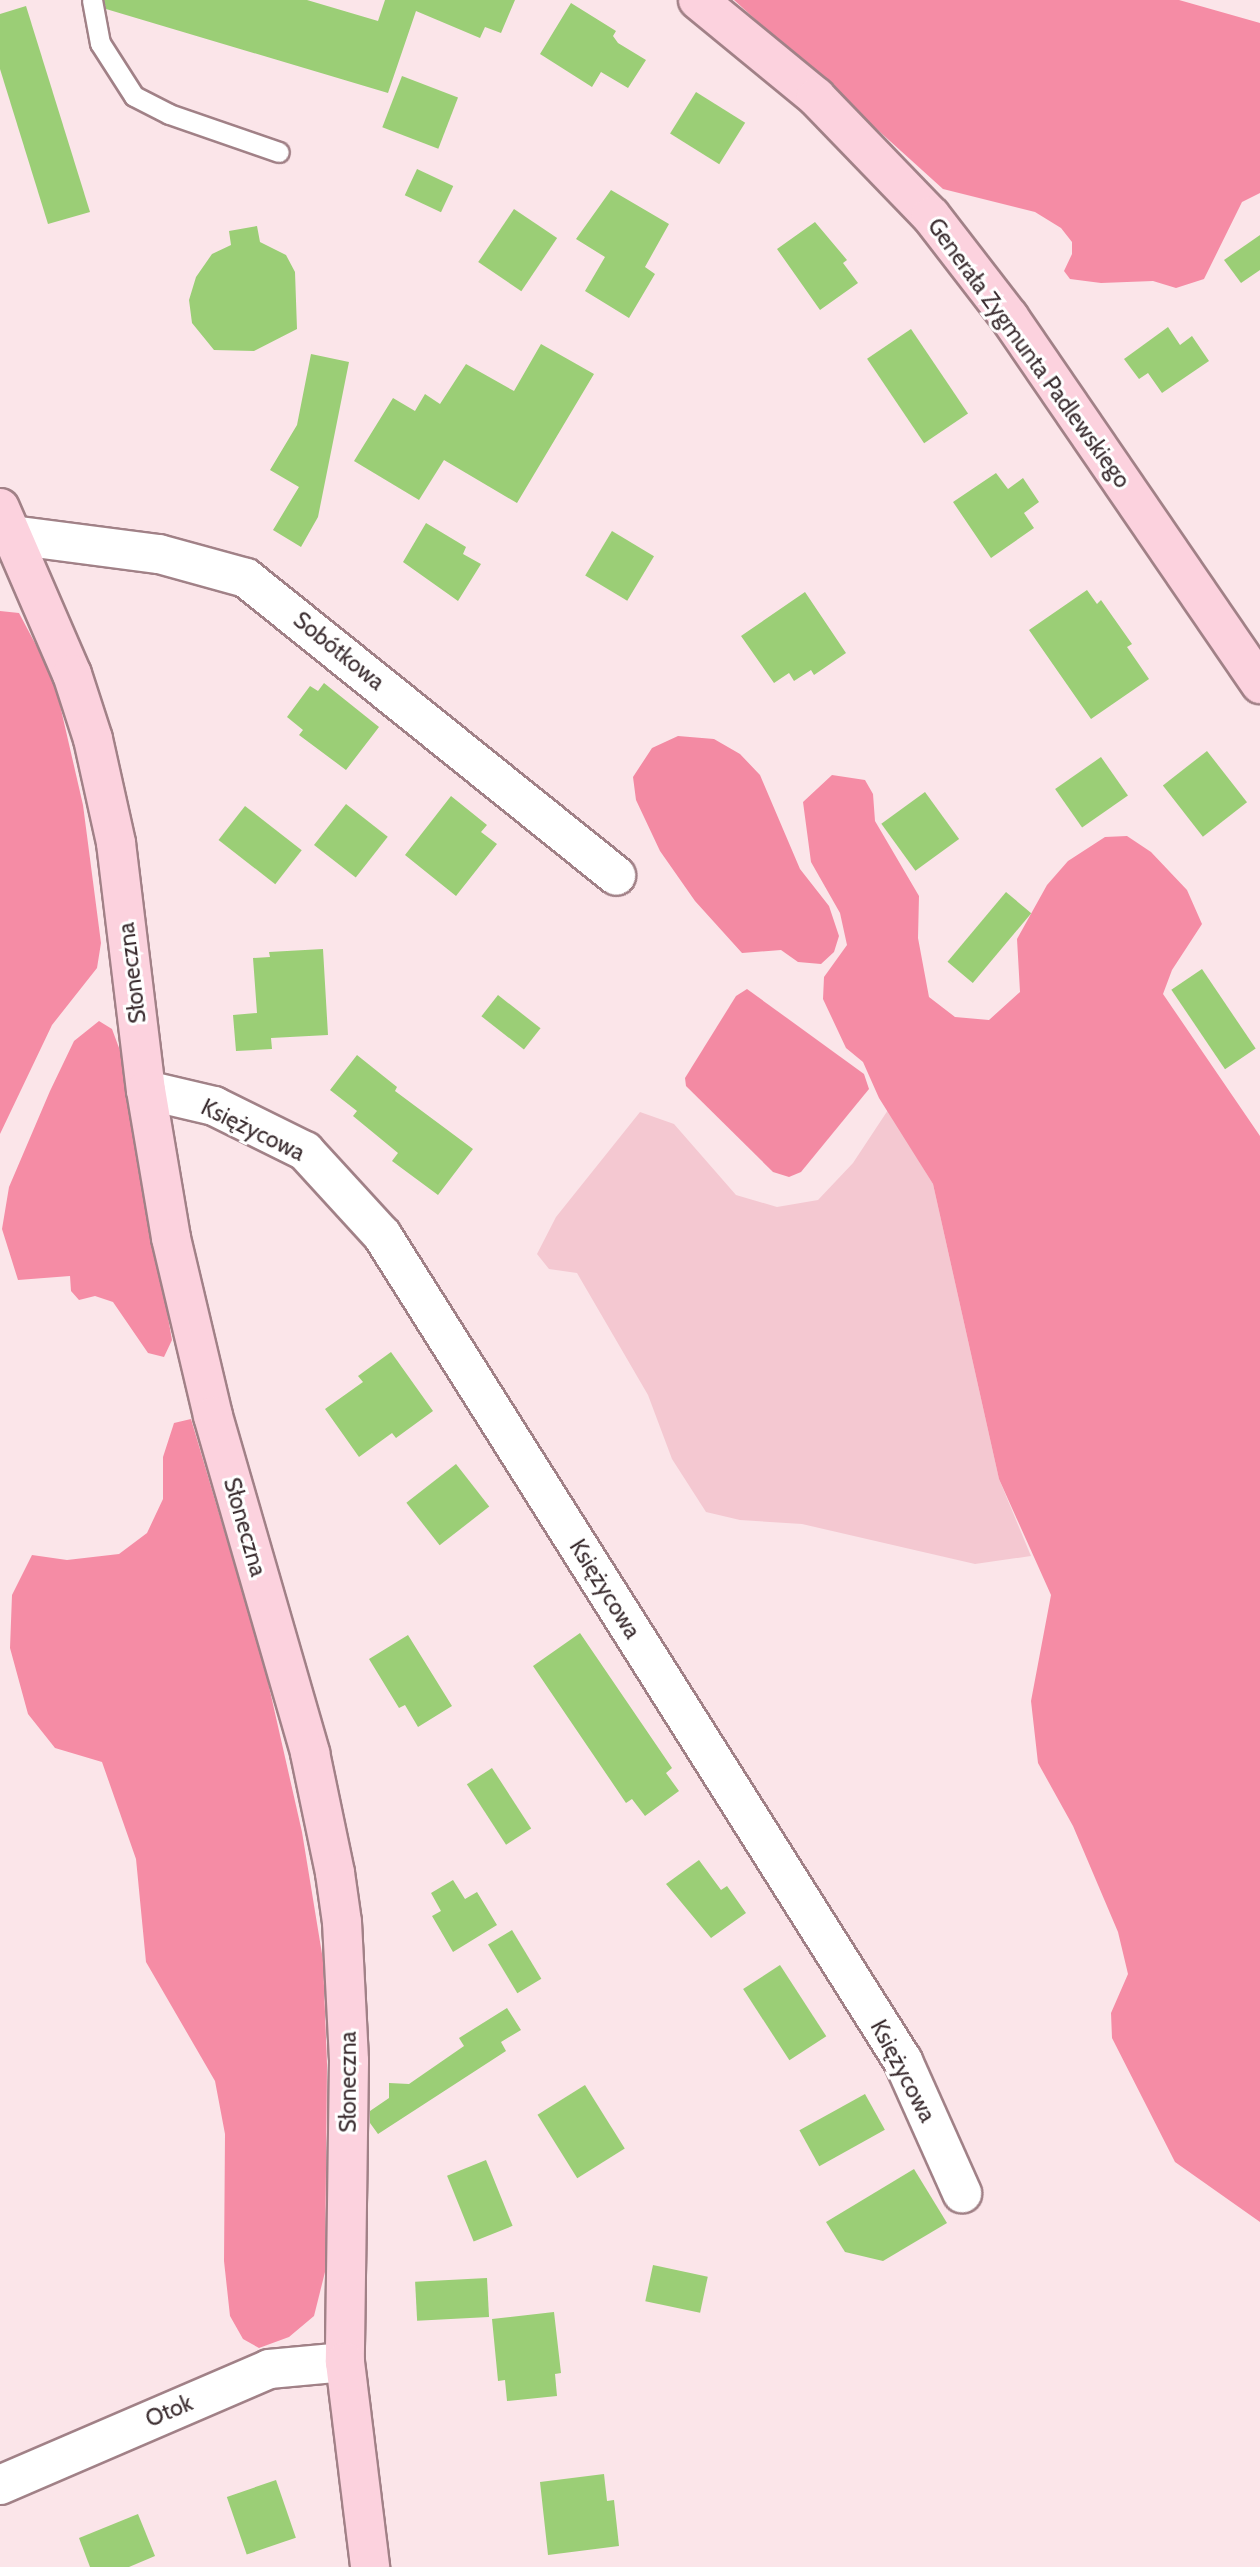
<!DOCTYPE html>
<html>
<head>
<meta charset="utf-8">
<style>
  body { margin:0 }
  #map { position:relative; width:1260px; height:2567px; overflow:hidden; background:#fbe5e9; font-family:Cabin,sans-serif }
  div>[style] { position:absolute }
  .green>* { inset:0; background:#f4c8d1 }
  .forest>* { inset:0; background:#f58ca5 }
  .water>* { inset:0; background:#f38aa3 }
  .building>* { inset:0; background:#9bce76; transform-origin:0 0 }
  .roads { filter:drop-shadow(2px 0 #a18187) drop-shadow(-2px 0 #a18187) drop-shadow(0 2px #a18187) drop-shadow(0 -2px #a18187) }
  .lane>* { height:19px; margin:-9.5px; padding:0 9.5px; transform-origin:9.5px; border-radius:9.5px; background:#fff }
  .street>* { height:38px; margin:-19px; padding:0 19px; transform-origin:19px; border-radius:19px; background:#fff }
  .secondary>* { height:38px; margin:-19px; padding:0 19px; transform-origin:19px; border-radius:19px; background:#fcd2de }
  span { translate:-50% -50%; white-space:nowrap; text-align:center; line-height:1.15; -webkit-text-stroke:6px #fff; paint-order:stroke }
  .street-label { font-size:23px; color:#3b2d30 }
</style>
</head>
<body>
<div id="map">
  <div class="green">
    <i style="clip-path:polygon(888px 1110px,933px 1184px,999px 1479px,1031px 1556px,975px 1564px,802px 1524px,740px 1520px,706px 1512px,672px 1459px,648px 1395px,577px 1273px,549px 1269px,537px 1254px,556px 1217px,640px 1112px,674px 1124px,736px 1195px,777px 1207px,818px 1200px,853px 1163px)"></i>
  </div>
  <div class="forest">
    <i style="clip-path:polygon(734px 0,1179px 0,1260px 23px,1260px 193px,1242px 202px,1204px 279px,1176px 288px,1153px 281px,1101px 283px,1070px 279px,1064px 271px,1072px 254px,1072px 242px,1061px 228px,1035px 212px,943px 189px)"></i>
    <i style="clip-path:polygon(0 611px,19px 613px,54px 679px,83px 805px,101px 943px,97px 968px,52px 1025px,0 1134px)"></i>
    <i style="clip-path:polygon(832px 775px,865px 780px,873px 794px,875px 821px,919px 896px,918px 938px,929px 997px,955px 1017px,989px 1020px,1020px 992px,1017px 939px,1047px 885px,1068px 861px,1105px 837px,1127px 836px,1151px 852px,1187px 890px,1202px 924px,1172px 970px,1163px 994px,1260px 1136px,1260px 2222px,1175px 2162px,1112px 2038px,1111px 2013px,1128px 1974px,1118px 1932px,1073px 1826px,1038px 1763px,1031px 1701px,1051px 1595px,999px 1479px,933px 1184px,879px 1098px,863px 1062px,846px 1048px,823px 999px,824px 977px,847px 945px,840px 913px,811px 862px,803px 802px)"></i>
    <i style="clip-path:polygon(99px 1021px,112px 1029px,122px 1056px,172px 1340px,164px 1357px,148px 1353px,113px 1302px,95px 1296px,79px 1300px,71px 1291px,70px 1276px,18px 1280px,2px 1229px,9px 1187px,50px 1091px,74px 1041px)"></i>
    <i style="clip-path:polygon(191px 1419px,265px 1669px,302px 1832px,323px 1960px,327px 2064px,325px 2272px,314px 2316px,289px 2337px,259px 2348px,243px 2339px,230px 2316px,224px 2261px,225px 2134px,215px 2081px,146px 1962px,136px 1859px,102px 1762px,55px 1748px,28px 1714px,10px 1648px,12px 1595px,32px 1555px,67px 1560px,119px 1554px,147px 1533px,163px 1499px,163px 1457px,174px 1423px)"></i>
  </div>
  <div class="water">
    <i style="clip-path:polygon(678px 736px,714px 739px,740px 754px,760px 775px,800px 869px,829px 906px,839px 936px,834px 952px,821px 964px,798px 962px,781px 950px,742px 953px,695px 901px,660px 851px,636px 800px,633px 777px,652px 748px)"></i>
    <i style="clip-path:polygon(747px 989px,864px 1074px,869px 1089px,801px 1172px,789px 1177px,773px 1172px,686px 1086px,685px 1078px,736px 996px)"></i>
  </div>
  <div class="building">
    <i style="clip-path:polygon(104px 0,307px 0,378px 21px,385px 0,515px 0,501px 33px,485px 27px,480px 38px,416px 11px,388px 93px,106px 9px)"></i>
    <i style="clip-path:polygon(571px 3px,616px 31px,613px 36px,618px 43px,646px 60px,628px 88px,601px 72px,592px 87px,540px 54px)"></i>
    <i style="clip-path:polygon(26px 6px,90px 212px,48px 224px,0 69px,0 14px)"></i>
    <i style="left:402px;top:76px;width:60px;height:55px;rotate:21deg"></i>
    <i style="left:696px;top:92px;width:58px;height:49px;rotate:32deg"></i>
    <i style="left:417px;top:169px;width:40px;height:29px;rotate:25deg"></i>
    <i style="clip-path:polygon(611px 190px,669px 224px,645px 267px,655px 274px,629px 318px,585px 291px,605px 257px,576px 239px)"></i>
    <i style="left:514px;top:209px;width:52px;height:64px;rotate:34deg"></i>
    <i style="clip-path:polygon(815px 222px,847px 260px,843px 263px,858px 283px,820px 310px,777px 249px)"></i>
    <i style="clip-path:polygon(257px 226px,260px 242px,286px 255px,295px 272px,297px 329px,254px 351px,214px 350px,192px 323px,189px 300px,196px 277px,212px 254px,231px 245px,229px 231px)"></i>
    <i style="clip-path:polygon(1260px 235px,1260px 270px,1241px 283px,1224px 260px)"></i>
    <i style="clip-path:polygon(1168px 327px,1180px 345px,1192px 336px,1209px 361px,1162px 393px,1148px 373px,1139px 379px,1124px 359px)"></i>
    <i style="left:911px;top:329px;width:102px;height:53px;rotate:56deg"></i>
    <i style="clip-path:polygon(541px 344px,594px 374px,517px 503px,444px 460px,419px 500px,354px 461px,393px 398px,415px 411px,425px 394px,440px 404px,466px 364px,514px 391px)"></i>
    <i style="clip-path:polygon(311px 354px,349px 362px,318px 517px,301px 547px,273px 530px,299px 487px,270px 470px,297px 425px)"></i>
    <i style="clip-path:polygon(996px 473px,1008px 489px,1023px 478px,1039px 502px,1024px 513px,1034px 528px,991px 558px,953px 502px)"></i>
    <i style="clip-path:polygon(426px 523px,466px 547px,463px 554px,481px 564px,458px 601px,403px 562px)"></i>
    <i style="left:612px;top:531px;width:49px;height:52px;rotate:31deg"></i>
    <i style="clip-path:polygon(1087px 590px,1097px 604px,1101px 600px,1132px 644px,1127px 647px,1149px 679px,1091px 719px,1029px 630px)"></i>
    <i style="clip-path:polygon(805px 592px,846px 653px,814px 675px,811px 670px,794px 681px,789px 673px,774px 683px,741px 636px)"></i>
    <i style="clip-path:polygon(324px 683px,379px 727px,346px 770px,299px 735px,303px 730px,287px 717px,310px 686px,318px 691px)"></i>
    <i style="left:1207px;top:751px;width:65px;height:56px;rotate:52deg"></i>
    <i style="left:1101px;top:757px;width:47px;height:56px;rotate:55deg"></i>
    <i style="left:925px;top:792px;width:58px;height:54px;rotate:54deg"></i>
    <i style="clip-path:polygon(451px 796px,487px 825px,481px 832px,497px 844px,456px 896px,405px 855px)"></i>
    <i style="left:346px;top:804px;width:53px;height:52px;rotate:38deg"></i>
    <i style="left:245px;top:806px;width:72px;height:43px;rotate:38deg"></i>
    <i style="left:1006px;top:892px;width:33px;height:91px;rotate:40deg"></i>
    <i style="clip-path:polygon(323px 949px,328px 1035px,271px 1038px,272px 1049px,236px 1051px,233px 1015px,257px 1013px,253px 958px,270px 957px,269px 952px)"></i>
    <i style="left:1202px;top:969px;width:96px;height:37px;rotate:56deg"></i>
    <i style="left:498px;top:995px;width:54px;height:27px;rotate:38deg"></i>
    <i style="clip-path:polygon(357px 1055px,397px 1087px,395px 1091px,473px 1149px,438px 1195px,392px 1161px,398px 1153px,353px 1116px,357px 1111px,330px 1090px)"></i>
    <i style="clip-path:polygon(391px 1352px,433px 1411px,396px 1438px,392px 1433px,359px 1457px,325px 1409px,363px 1382px,358px 1376px)"></i>
    <i style="left:456px;top:1464px;width:54px;height:63px;rotate:52deg"></i>
    <i style="clip-path:polygon(580px 1633px,672px 1768px,666px 1773px,679px 1791px,645px 1816px,632px 1799px,626px 1803px,533px 1666px)"></i>
    <i style="clip-path:polygon(408px 1635px,452px 1706px,418px 1727px,405px 1705px,399px 1708px,369px 1659px)"></i>
    <i style="left:492px;top:1768px;width:72px;height:30px;rotate:57deg"></i>
    <i style="clip-path:polygon(699px 1860px,721px 1890px,727px 1886px,746px 1913px,711px 1938px,666px 1884px)"></i>
    <i style="clip-path:polygon(453px 1880px,465px 1899px,477px 1892px,497px 1925px,453px 1952px,432px 1916px,441px 1911px,431px 1893px)"></i>
    <i style="left:512px;top:1930px;width:57px;height:28px;rotate:59deg"></i>
    <i style="left:780px;top:1965px;width:85px;height:44px;rotate:57deg"></i>
    <i style="clip-path:polygon(507px 2008px,521px 2030px,501px 2042px,506px 2051px,378px 2134px,370px 2123px,370px 2111px,389px 2098px,389px 2083px,409px 2084px,464px 2046px,459px 2038px)"></i>
    <i style="left:585px;top:2085px;width:75px;height:56px;rotate:58deg"></i>
    <i style="left:865px;top:2094px;width:41px;height:75px;rotate:61deg"></i>
    <i style="left:486px;top:2160px;width:71px;height:42px;rotate:68deg"></i>
    <i style="clip-path:polygon(914px 2169px,947px 2223px,883px 2261px,845px 2252px,826px 2222px)"></i>
    <i style="left:653px;top:2265px;width:56px;height:37px;rotate:12deg"></i>
    <i style="left:487px;top:2278px;width:39px;height:72px;rotate:87deg"></i>
    <i style="clip-path:polygon(554px 2312px,561px 2373px,555px 2374px,557px 2396px,507px 2401px,505px 2380px,498px 2381px,492px 2319px)"></i>
    <i style="clip-path:polygon(604px 2474px,607px 2501px,614px 2500px,619px 2546px,548px 2555px,540px 2482px)"></i>
    <i style="left:276px;top:2480px;width:61px;height:52px;rotate:71deg"></i>
    <i style="clip-path:polygon(138px 2514px,155px 2556px,129px 2567px,90px 2567px,79px 2538px)"></i>
  </div>
  <div class="roads">
    <div class="lane">
      <i style="left:92px;top:0;width:44px;rotate:79.5deg"></i>
      <i style="left:100px;top:43px;width:63px;rotate:57.3deg"></i>
      <i style="left:134px;top:96px;width:39px;rotate:27deg"></i>
      <i style="left:169px;top:114px;width:116px;rotate:19.1deg"></i>
    </div>
    <div class="street">
      <i style="left:12px;top:535px;width:148px;rotate:7.4deg"></i>
      <i style="left:159px;top:554px;width:90px;rotate:15.4deg"></i>
      <i style="left:246px;top:578px;width:475px;rotate:38.8deg"></i>
      <i style="left:146px;top:1090px;width:70px;rotate:13.2deg"></i>
      <i style="left:214px;top:1106px;width:102px;rotate:26.3deg"></i>
      <i style="left:305px;top:1151px;width:114px;rotate:47.5deg"></i>
      <i style="left:382px;top:1235px;width:977px;rotate:57.76deg"></i>
      <i style="left:903px;top:2061px;width:145px;rotate:65.9deg"></i>
      <i style="left:0;top:2485px;width:293px;rotate:-23.3deg"></i>
      <i style="left:269px;top:2369px;width:76px;rotate:-5.3deg"></i>
    </div>
    <div class="secondary">
      <i style="left:698px;top:0;width:153px;rotate:39.4deg"></i>
      <i style="left:816px;top:97px;width:165px;rotate:46deg"></i>
      <i style="left:931px;top:216px;width:128px;rotate:52.3deg"></i>
      <i style="left:1009px;top:317px;width:445px;rotate:55.6deg"></i>
      <i style="left:0;top:508px;width:181px;rotate:66.6deg"></i>
      <i style="left:72px;top:674px;width:68px;rotate:72.1deg"></i>
      <i style="left:93px;top:739px;width:107px;rotate:77.5deg"></i>
      <i style="left:116px;top:843px;width:249px;rotate:83.1deg"></i>
      <i style="left:146px;top:1090px;width:150px;rotate:80.4deg"></i>
      <i style="left:171px;top:1238px;width:183px;rotate:76.7deg"></i>
      <i style="left:213px;top:1416px;width:351px;rotate:73.9deg"></i>
      <i style="left:310px;top:1753px;width:123px;rotate:78.2deg"></i>
      <i style="left:335px;top:1873px;width:49px;rotate:81.9deg"></i>
      <i style="left:342px;top:1922px;width:139px;rotate:87.1deg"></i>
      <i style="left:349px;top:2061px;width:301px;rotate:90.8deg"></i>
      <i style="left:345px;top:2362px;width:207px;rotate:83deg"></i>
    </div>
  </div>
  <div class="street-label">
    <span style="left:1029px;top:353px;rotate:54deg">Generała Zygmunta Padlewskiego</span>
    <span style="left:339px;top:651px;rotate:39deg">Sobótkowa</span>
    <span style="left:132px;top:973px;rotate:-97deg">Słoneczna</span>
    <span style="left:253px;top:1130px;rotate:26deg">Księżycowa</span>
    <span style="left:245px;top:1527px;rotate:74deg">Słoneczna</span>
    <span style="left:605px;top:1589px;rotate:58deg">Księżycowa</span>
    <span style="left:903px;top:2071px;rotate:62deg">Księżycowa</span>
    <span style="left:348px;top:2082px;rotate:-90deg">Słoneczna</span>
    <span style="left:169px;top:2411px;rotate:-23deg">Otok</span>
  </div>
</div>
</body>
</html>
